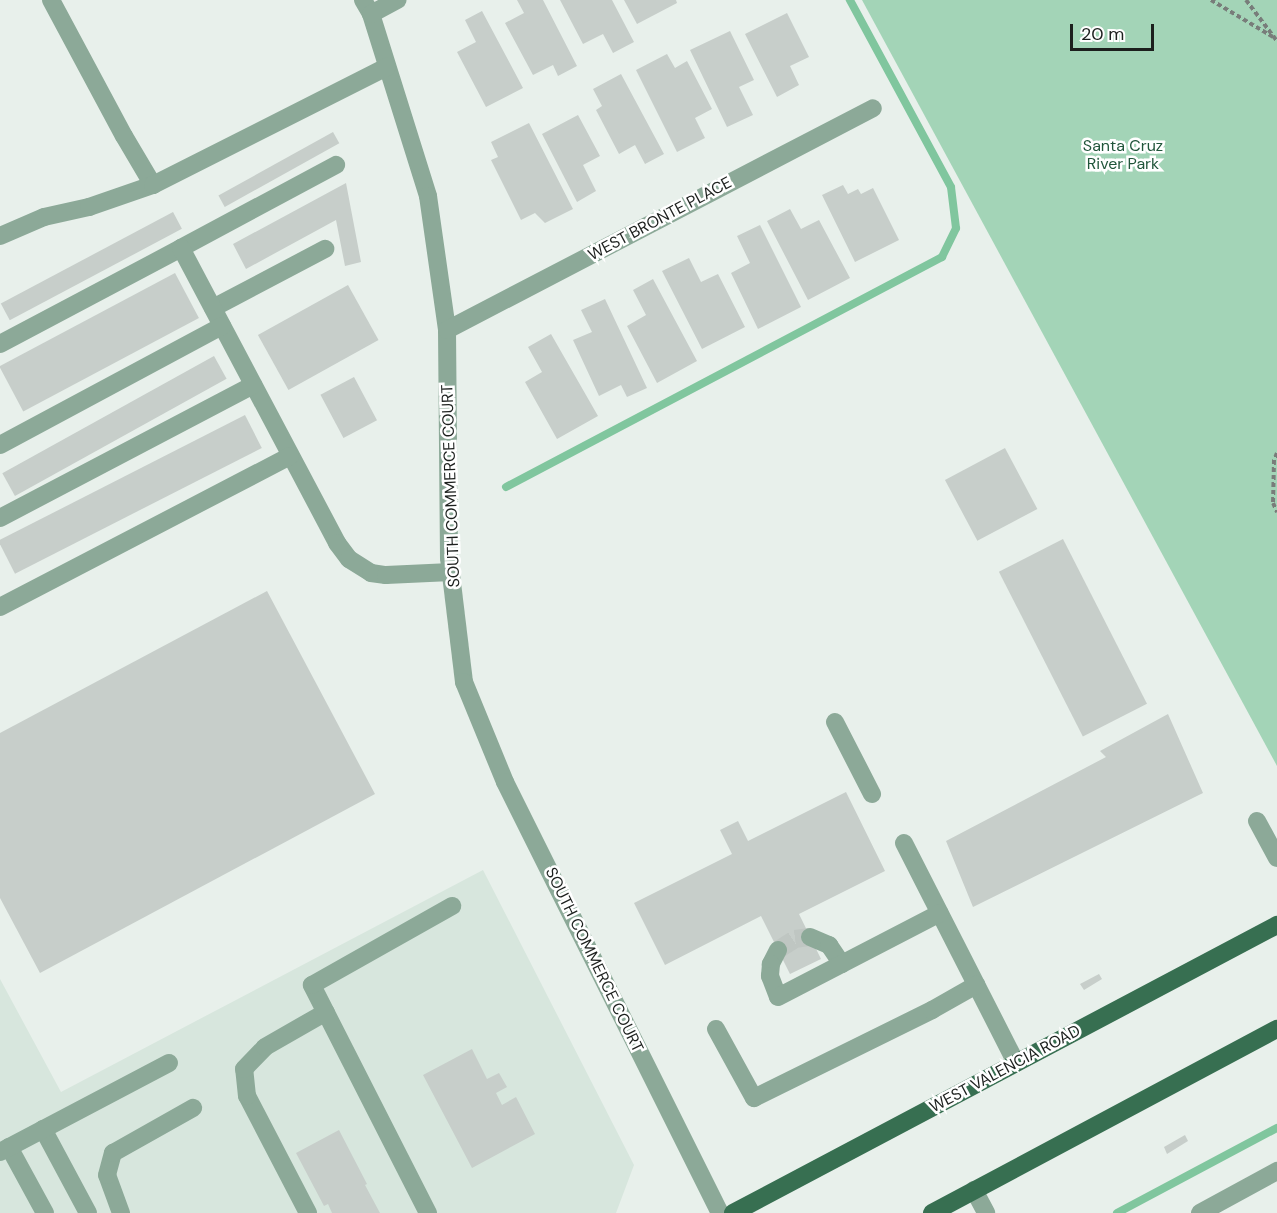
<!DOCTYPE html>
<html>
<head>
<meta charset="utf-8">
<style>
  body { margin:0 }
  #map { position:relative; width:1277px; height:1213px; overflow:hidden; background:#e8f0eb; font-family:"DM Sans",sans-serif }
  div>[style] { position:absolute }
  .built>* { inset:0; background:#d7e6dd }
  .green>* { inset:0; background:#a3d4b7 }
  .stream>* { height:8px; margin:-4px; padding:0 4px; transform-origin:4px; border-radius:4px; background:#80c69e }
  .building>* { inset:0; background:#c7ceca; transform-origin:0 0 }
  .minor-tunnel>* { height:18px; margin-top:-9px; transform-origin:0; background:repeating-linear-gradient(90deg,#bfc6c2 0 18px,transparent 0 27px) }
  .path>* { height:4px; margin-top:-2px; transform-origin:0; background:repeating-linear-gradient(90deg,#787d7a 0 4.5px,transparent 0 7.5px) }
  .minor>* { height:18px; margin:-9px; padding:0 9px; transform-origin:9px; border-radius:9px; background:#8ca998 }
  .major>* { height:18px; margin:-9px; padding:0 9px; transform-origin:9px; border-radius:9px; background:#376f51 }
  span { translate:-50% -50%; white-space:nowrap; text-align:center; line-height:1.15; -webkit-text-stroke:5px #fff; paint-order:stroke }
  .park-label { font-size:16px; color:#20553a }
  .street-label { font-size:16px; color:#1c1f1d }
  .scale { position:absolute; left:1070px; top:24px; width:84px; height:27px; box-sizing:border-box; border:3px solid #1c1f1d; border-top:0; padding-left:8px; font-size:18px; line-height:21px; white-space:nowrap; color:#1c1f1d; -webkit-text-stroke:4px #fff; paint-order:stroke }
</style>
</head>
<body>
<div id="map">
  <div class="built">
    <i style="clip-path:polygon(483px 870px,634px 1165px,616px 1213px,0 1213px,0 979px,61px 1092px)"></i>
  </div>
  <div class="green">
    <i style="clip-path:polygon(862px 0,1277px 0,1277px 766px)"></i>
  </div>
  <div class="stream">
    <i style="left:506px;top:487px;width:493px;rotate:-27.8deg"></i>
    <i style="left:942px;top:257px;width:32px;rotate:-64deg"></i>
    <i style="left:956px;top:228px;width:41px;rotate:-97deg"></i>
    <i style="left:951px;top:187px;width:213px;rotate:-118.4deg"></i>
    <i style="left:1117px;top:1213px;width:181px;rotate:-28deg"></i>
  </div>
  <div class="building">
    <i style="clip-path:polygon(517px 0,543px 0,577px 66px,558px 76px,553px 65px,533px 75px,505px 23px,524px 13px)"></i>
    <i style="clip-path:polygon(560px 0,612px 0,634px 42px,613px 53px,603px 34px,583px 44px)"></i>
    <i style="clip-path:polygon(624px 0,676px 0,677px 3px,637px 24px)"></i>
    <i style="clip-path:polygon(482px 11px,523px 88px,486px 107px,457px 52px,476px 42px,465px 20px)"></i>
    <i style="clip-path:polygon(787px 13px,809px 57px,790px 66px,799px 85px,777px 97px,745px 34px)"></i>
    <i style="clip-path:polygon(730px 31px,754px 80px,739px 87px,753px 115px,727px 127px,690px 50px)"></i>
    <i style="clip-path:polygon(667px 54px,675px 68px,687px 61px,712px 109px,695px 118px,705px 138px,677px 152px,636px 70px)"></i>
    <i style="clip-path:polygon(621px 74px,664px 154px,645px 164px,635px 145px,619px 154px,596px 110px,602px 106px,593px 89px)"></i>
    <i style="clip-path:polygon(578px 115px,600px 156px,583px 165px,596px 191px,577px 202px,542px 134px)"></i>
    <i style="clip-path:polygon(529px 123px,573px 209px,545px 223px,535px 213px,521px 220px,491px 160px,498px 157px,491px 142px)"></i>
    <i style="left:333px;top:132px;width:13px;height:131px;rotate:61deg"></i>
    <i style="clip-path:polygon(346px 183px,361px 262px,345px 266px,336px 220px,246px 269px,233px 244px)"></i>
    <i style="clip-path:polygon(843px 185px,848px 194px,858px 189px,861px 194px,873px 188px,899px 240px,855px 262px,822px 195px)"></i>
    <i style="clip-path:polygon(790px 209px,801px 229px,819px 220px,850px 278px,808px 300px,767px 221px)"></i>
    <i style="left:173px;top:212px;width:19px;height:195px;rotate:62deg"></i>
    <i style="clip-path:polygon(760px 225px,801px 307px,758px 329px,731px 273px,750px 263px,737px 236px)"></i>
    <i style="clip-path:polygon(689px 258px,701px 282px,718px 274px,745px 327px,702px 349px,662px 271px)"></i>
    <i style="left:175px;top:273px;width:51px;height:199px;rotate:62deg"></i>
    <i style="clip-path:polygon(653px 279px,697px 361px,657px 383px,627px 326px,646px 315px,633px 290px)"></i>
    <i style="left:348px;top:285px;width:63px;height:103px;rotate:61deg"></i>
    <i style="clip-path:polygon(605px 299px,647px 388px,627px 397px,621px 385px,599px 396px,573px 340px,592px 332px,581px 310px)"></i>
    <i style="clip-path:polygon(551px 334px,598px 416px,557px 439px,525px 382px,542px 372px,528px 347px)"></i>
    <i style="left:214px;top:356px;width:26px;height:242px;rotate:61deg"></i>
    <i style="left:354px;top:377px;width:49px;height:38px;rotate:62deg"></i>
    <i style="left:245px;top:415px;width:37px;height:277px;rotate:63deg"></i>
    <i style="left:1005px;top:448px;width:69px;height:68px;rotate:62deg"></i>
    <i style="left:1063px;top:539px;width:185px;height:72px;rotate:63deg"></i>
    <i style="clip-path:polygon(267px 591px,375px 794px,40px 973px,0 898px,0 733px)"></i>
    <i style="clip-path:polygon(1168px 714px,1203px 793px,973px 907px,946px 841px,1106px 757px,1100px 751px)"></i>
    <i style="clip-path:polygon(846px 792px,885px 871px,799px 914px,821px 959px,790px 974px,761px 916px,665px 965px,634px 903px,732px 854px,720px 830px,738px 821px,748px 841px)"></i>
    <i style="clip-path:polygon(1099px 974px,1102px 979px,1084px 990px,1080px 984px)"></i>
    <i style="clip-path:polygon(472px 1049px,487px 1079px,499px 1073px,507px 1087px,496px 1093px,502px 1105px,516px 1097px,535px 1134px,472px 1168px,423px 1075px)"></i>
    <i style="clip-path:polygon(339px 1130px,367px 1184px,365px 1185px,380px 1213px,332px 1213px,328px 1204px,324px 1206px,296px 1153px)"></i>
    <i style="clip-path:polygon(1185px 1135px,1188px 1141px,1167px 1154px,1164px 1147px)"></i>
  </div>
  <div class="minor-tunnel">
    <i style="left:778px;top:950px;width:20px;rotate:-33deg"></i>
    <i style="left:795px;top:939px;width:15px;rotate:-8deg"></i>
  </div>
  <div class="path">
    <i style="left:1211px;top:0;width:72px;rotate:30.8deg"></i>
    <i style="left:1246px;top:0;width:51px;rotate:52.9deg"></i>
    <i style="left:1277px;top:453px;width:8px;rotate:113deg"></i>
    <i style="left:1274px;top:460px;width:43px;rotate:91.3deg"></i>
    <i style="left:1273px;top:503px;width:10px;rotate:66deg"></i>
  </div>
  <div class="minor">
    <i style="left:51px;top:0;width:154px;rotate:61.8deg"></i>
    <i style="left:124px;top:136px;width:57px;rotate:59.4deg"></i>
    <i style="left:363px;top:0;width:16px;rotate:60deg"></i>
    <i style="left:371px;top:14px;width:191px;rotate:72.6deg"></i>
    <i style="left:428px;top:196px;width:135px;rotate:81.9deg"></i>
    <i style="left:447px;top:330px;width:228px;rotate:89.5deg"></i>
    <i style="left:449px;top:558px;width:125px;rotate:83.1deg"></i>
    <i style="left:464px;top:682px;width:108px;rotate:67.7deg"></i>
    <i style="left:505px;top:782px;width:482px;rotate:63.5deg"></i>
    <i style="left:371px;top:14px;width:30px;rotate:-28deg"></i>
    <i style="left:0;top:236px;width:48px;rotate:-23.4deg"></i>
    <i style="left:44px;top:217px;width:46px;rotate:-12.5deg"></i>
    <i style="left:89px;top:207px;width:68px;rotate:-19deg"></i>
    <i style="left:153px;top:185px;width:262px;rotate:-26.8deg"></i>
    <i style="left:181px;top:248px;width:176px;rotate:-28.2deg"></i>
    <i style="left:213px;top:308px;width:127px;rotate:-27.8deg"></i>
    <i style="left:447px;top:330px;width:480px;rotate:-27.5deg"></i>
    <i style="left:0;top:344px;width:205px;rotate:-27.9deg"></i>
    <i style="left:181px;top:248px;width:334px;rotate:62.1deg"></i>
    <i style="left:337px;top:543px;width:20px;rotate:53deg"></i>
    <i style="left:349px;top:559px;width:26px;rotate:32deg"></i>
    <i style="left:371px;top:573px;width:15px;rotate:8deg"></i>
    <i style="left:386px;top:575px;width:65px;rotate:-2.6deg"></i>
    <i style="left:0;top:445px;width:252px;rotate:-28.2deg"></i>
    <i style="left:0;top:518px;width:286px;rotate:-27.7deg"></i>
    <i style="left:0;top:607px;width:327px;rotate:-27.5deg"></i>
    <i style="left:835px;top:722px;width:81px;rotate:62.8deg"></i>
    <i style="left:1257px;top:821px;width:42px;rotate:61.6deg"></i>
    <i style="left:904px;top:843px;width:247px;rotate:63deg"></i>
    <i style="left:810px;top:937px;width:21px;rotate:23deg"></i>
    <i style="left:829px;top:945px;width:23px;rotate:56deg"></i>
    <i style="left:778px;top:950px;width:16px;rotate:117deg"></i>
    <i style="left:771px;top:964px;width:12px;rotate:95deg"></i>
    <i style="left:770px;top:976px;width:22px;rotate:69deg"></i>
    <i style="left:778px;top:997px;width:182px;rotate:-27.4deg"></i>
    <i style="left:716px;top:1029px;width:79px;rotate:61.2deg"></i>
    <i style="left:754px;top:1098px;width:199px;rotate:-26.3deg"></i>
    <i style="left:932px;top:1010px;width:51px;rotate:-29.6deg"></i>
    <i style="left:43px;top:1129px;width:95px;rotate:61.8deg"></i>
    <i style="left:9px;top:1147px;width:75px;rotate:61.4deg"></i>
    <i style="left:0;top:1152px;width:191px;rotate:-27.8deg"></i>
    <i style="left:974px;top:1190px;width:26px;rotate:62deg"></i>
    <i style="left:121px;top:1213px;width:40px;rotate:-110.2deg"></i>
    <i style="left:107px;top:1175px;width:23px;rotate:-75deg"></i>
    <i style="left:113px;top:1153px;width:92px;rotate:-29.4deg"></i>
    <i style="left:308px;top:1213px;width:132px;rotate:-117.5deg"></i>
    <i style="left:247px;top:1096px;width:27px;rotate:-96deg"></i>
    <i style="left:244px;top:1069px;width:30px;rotate:-46deg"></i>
    <i style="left:265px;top:1047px;width:70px;rotate:-29.8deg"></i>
    <i style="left:428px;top:1213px;width:256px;rotate:-117deg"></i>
    <i style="left:312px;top:985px;width:161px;rotate:-29.4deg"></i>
    <i style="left:1200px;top:1213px;width:88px;rotate:-28.6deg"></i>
  </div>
  <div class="major">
    <i style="left:733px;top:1213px;width:616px;rotate:-27.9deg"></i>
    <i style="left:932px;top:1213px;width:391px;rotate:-28.1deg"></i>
  </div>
  <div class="park-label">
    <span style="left:1123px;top:155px">Santa Cruz<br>River Park</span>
  </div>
  <div class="street-label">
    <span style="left:660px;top:219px;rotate:-28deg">WEST BRONTE PLACE</span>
    <span style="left:451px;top:486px;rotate:-92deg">SOUTH COMMERCE COURT</span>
    <span style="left:594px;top:960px;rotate:64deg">SOUTH COMMERCE COURT</span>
    <span style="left:1005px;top:1069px;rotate:-28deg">WEST VALENCIA ROAD</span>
  </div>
  <div class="scale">20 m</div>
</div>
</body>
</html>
